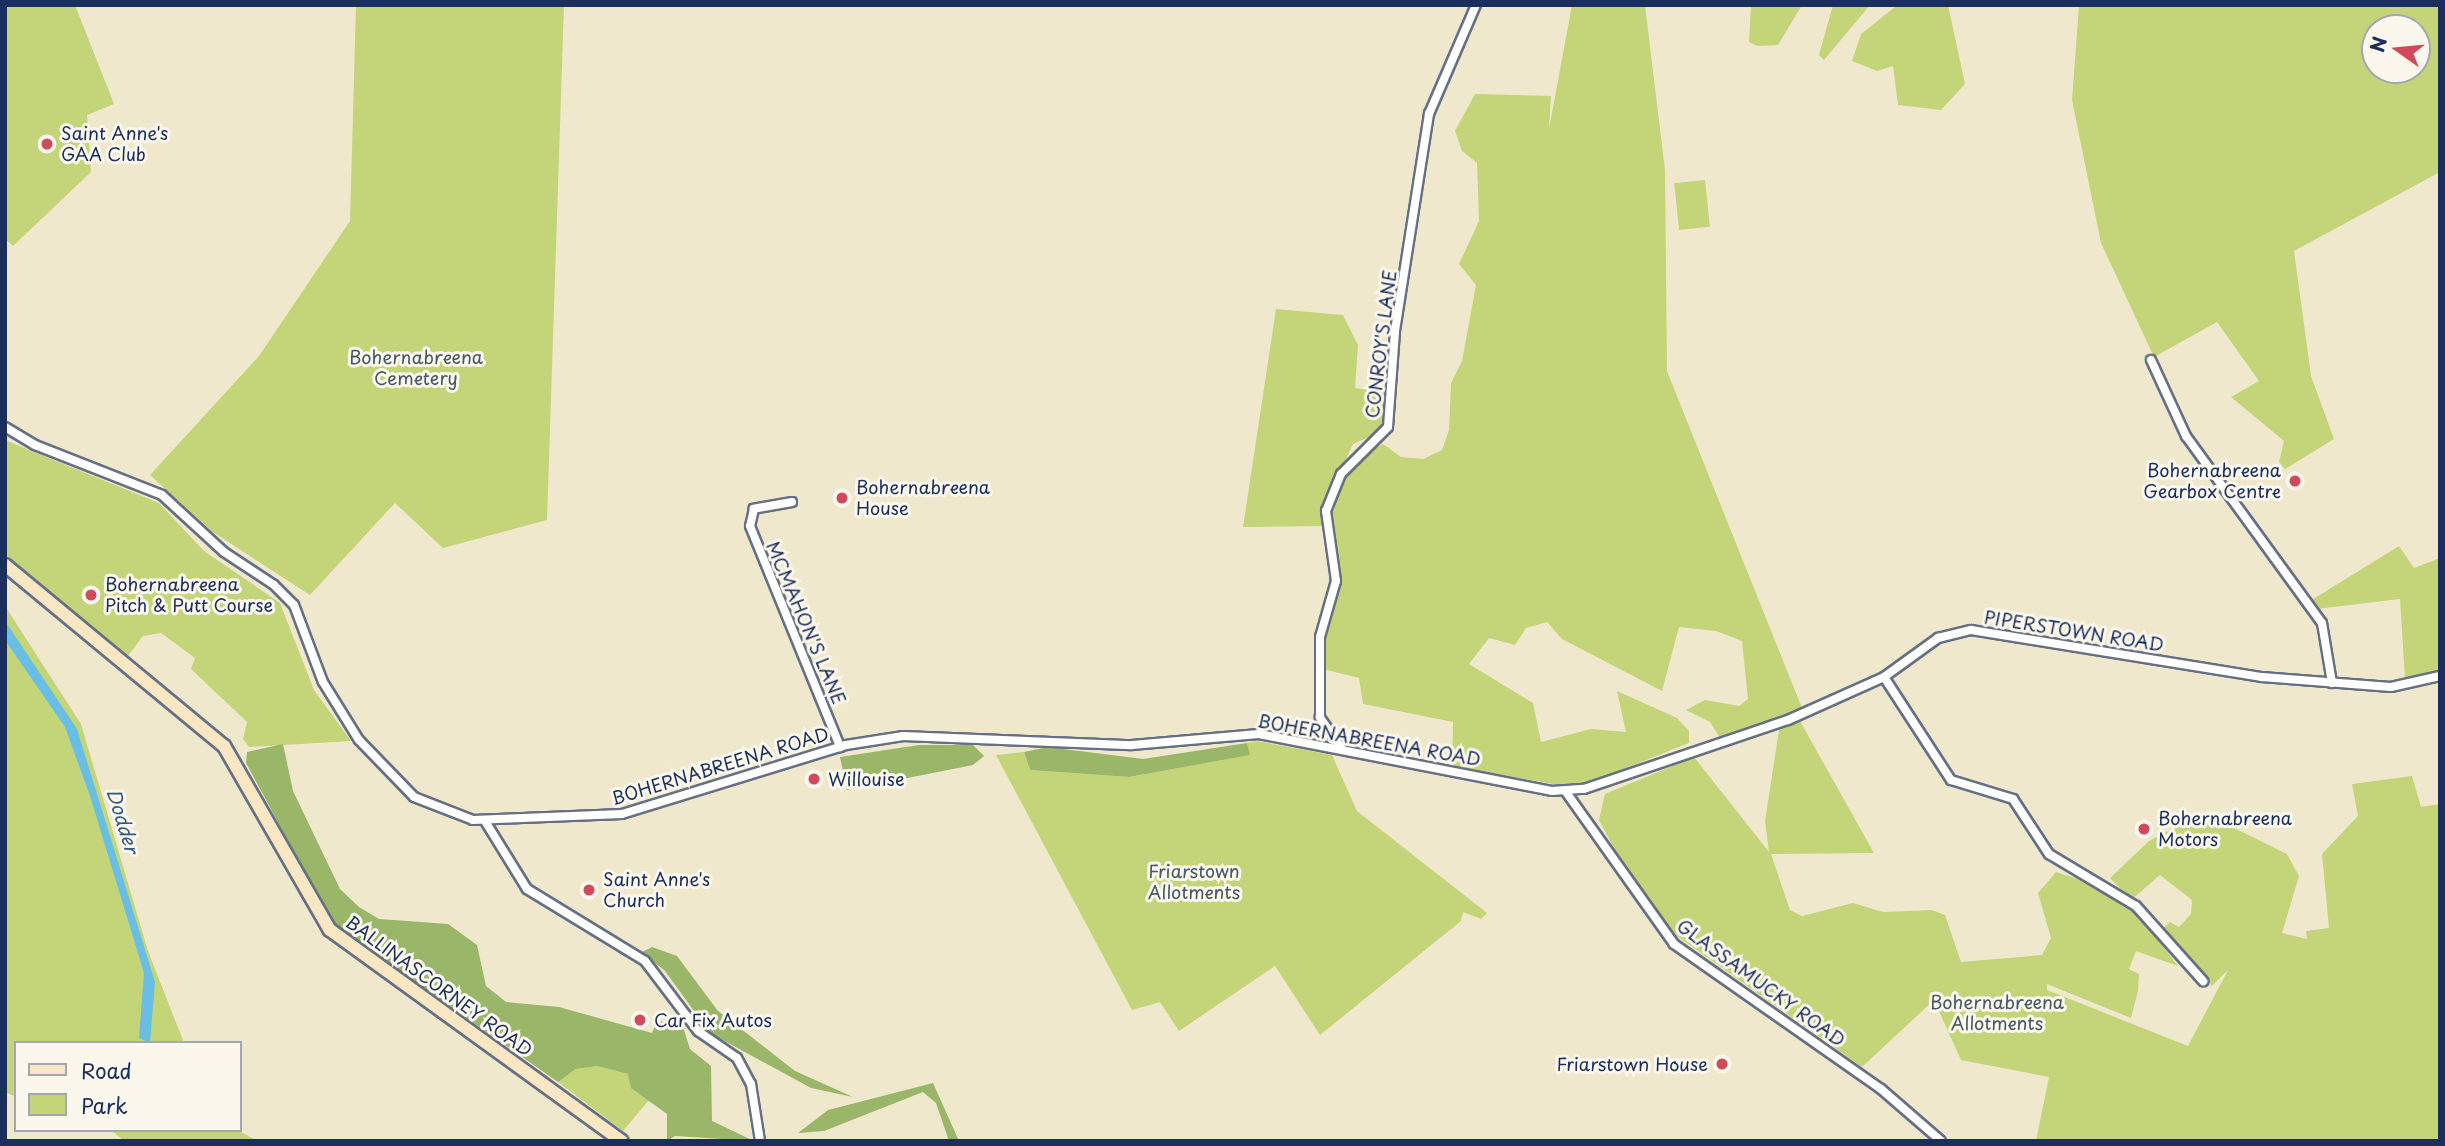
<!DOCTYPE html>
<html>
<head>
<meta charset="utf-8">
<style>
  body { margin:0 }
  #map { position:relative; width:2445px; height:1146px; overflow:hidden; background:#f0e8cd; font-family:"Playpen Sans",sans-serif }
  div>[style] { position:absolute }
  .green>* { inset:0; background:#c3d578; transform-origin:0 0 }
  .forest>* { inset:0; background:#9ab668 }
  .water>* { inset:0; background:#68bee5 }
  .roads { filter:drop-shadow(2px 0 #667085) drop-shadow(-2px 0 #667085) drop-shadow(0 2px #667085) drop-shadow(0 -2px #667085) }
  .street>* { height:8px; margin:-4px; padding:0 4px; transform-origin:4px; border-radius:4px; background:#fff }
  .secondary>* { height:12px; margin:-6px; padding:0 6px; transform-origin:6px; border-radius:6px; background:#f9e7c3 }
  .dots>* { width:19px; height:19px; translate:-50% -50%; box-sizing:border-box; border:4px solid #fbf7ec; border-radius:50% }
  span { translate:-50% -50%; white-space:nowrap; text-align:center; line-height:1.15; -webkit-text-stroke:6px #fbf7ec; paint-order:stroke }
  .poi-label { font-size:18px; color:#1b2f5e }
  .left { translate:0 -50%; text-align:left }
  .right { translate:-100% -50%; text-align:right }
  .street-label { font-size:18px; color:#1b2f5e }
  .park-label { font-size:18px; color:#455864 }
  .water-label { font-size:19px; color:#325a86; font-style:italic }
  .frame { position:absolute; inset:0; border:7px solid #1b2f5e; pointer-events:none }
  .legend { position:absolute; left:14px; top:1041px; width:228px; height:91px; box-sizing:border-box; background:#fbf7ec; border:2px solid #a1a7b3; margin:0; padding:9px 12px; list-style:none; font-size:21px; color:#1b2f5e }
  .legend li { display:flex; align-items:center; gap:14px; height:35px }
  .legend b { width:35px; border:2px solid #a1a7b3 }
  .north { position:absolute; left:2361px; top:14px; width:70px; height:70px; box-sizing:border-box; background:#fbf7ec; border:2px solid #a1a7b3; border-radius:50%; rotate:285deg; font-size:19px; font-weight:700; line-height:28px; text-align:center; color:#1b2f5e }
  .north::after { content:''; display:block; margin:auto; width:24px; height:32px; background:#d1495b; clip-path:polygon(50% 0,100% 100%,50% 72%,0 100%) }
</style>
</head>
<body>
<div id="map">
  <div class="green">
    <i style="clip-path:polygon(5px 5px,75px 5px,114px 104px,87px 115px,91px 172px,13px 246px,5px 239px)"></i>
    <i style="clip-path:polygon(356px 5px,564px 5px,547px 520px,443px 548px,395px 503px,310px 595px,213px 532px,150px 475px,259px 356px,350px 221px)"></i>
    <i style="clip-path:polygon(1572px 5px,1645px 5px,1665px 170px,1667px 371px,1802px 708px,1720px 738px,1710px 722px,1686px 710px,1705px 700px,1739px 706px,1748px 699px,1742px 641px,1716px 631px,1679px 627px,1662px 691px,1562px 639px,1547px 622px,1526px 628px,1515px 645px,1489px 638px,1469px 664px,1533px 703px,1541px 742px,1591px 729px,1626px 732px,1617px 691px,1677px 718px,1689px 731px,1689px 743px,1586px 784px,1564px 786px,1452px 766px,1453px 722px,1363px 704px,1359px 678px,1323px 669px,1322px 653px,1339px 586px,1330px 522px,1342px 484px,1363px 456px,1383px 444px,1401px 457px,1423px 459px,1442px 450px,1449px 430px,1451px 383px,1462px 361px,1476px 285px,1459px 264px,1479px 221px,1477px 163px,1462px 151px,1455px 131px,1475px 94px,1551px 96px,1549px 129px)"></i>
    <i style="clip-path:polygon(1751px 5px,1802px 5px,1778px 45px,1757px 46px,1749px 42px)"></i>
    <i style="clip-path:polygon(1833px 5px,1870px 5px,1824px 60px,1819px 55px)"></i>
    <i style="clip-path:polygon(1948px 5px,1965px 84px,1941px 110px,1898px 105px,1893px 66px,1877px 71px,1852px 61px,1861px 34px,1895px 7px)"></i>
    <i style="clip-path:polygon(evenodd,2079px 5px,2440px 5px,2440px 172px,2294px 251px,2311px 376px,2334px 439px,2285px 469px,2279px 462px,2284px 441px,2231px 397px,2259px 381px,2217px 322px,2154px 357px,2101px 243px,2072px 100px,2079px 5px,2375px 28px,2417px 28px,2417px 70px,2375px 70px,2375px 28px)"></i>
    <i style="left:1705px;top:180px;width:47px;height:31px;rotate:84deg"></i>
    <i style="clip-path:polygon(1276px 309px,1343px 315px,1358px 345px,1355px 388px,1386px 392px,1381px 432px,1353px 444px,1322px 510px,1322px 526px,1243px 527px)"></i>
    <i style="clip-path:polygon(5px 440px,159px 503px,204px 551px,280px 603px,314px 690px,351px 741px,249px 747px,243px 739px,247px 722px,191px 669px,195px 658px,161px 633px,143px 636px,127px 657px,5px 557px)"></i>
    <i style="clip-path:polygon(2399px 546px,2414px 568px,2440px 558px,2440px 670px,2405px 679px,2400px 599px,2317px 609px,2310px 601px)"></i>
    <i style="clip-path:polygon(5px 606px,81px 724px,148px 951px,184px 1043px,16px 1043px,16px 1097px,5px 1092px)"></i>
    <i style="clip-path:polygon(1800px 721px,1874px 853px,1771px 854px,1790px 910px,1802px 916px,1853px 903px,1883px 912px,1932px 910px,1945px 915px,1961px 962px,2042px 955px,2051px 938px,2038px 893px,2056px 872px,2075px 878px,2134px 909px,2178px 966px,2136px 951px,2129px 969px,2139px 974px,2138px 991px,2131px 1018px,2047px 984px,2047px 990px,2188px 1046px,2228px 970px,2212px 986px,2160px 931px,2170px 922px,2179px 927px,2191px 914px,2192px 900px,2160px 875px,2131px 900px,2110px 878px,2149px 841px,2176px 827px,2222px 822px,2287px 854px,2299px 876px,2282px 933px,2307px 939px,2306px 931px,2329px 928px,2322px 854px,2358px 816px,2352px 784px,2412px 776px,2421px 807px,2440px 804px,2440px 1141px,2036px 1141px,2049px 1077px,1961px 1060px,1934px 1000px,1862px 1067px,1677px 936px,1628px 874px,1599px 820px,1605px 794px,1694px 757px,1769px 852px,1765px 821px,1779px 730px)"></i>
    <i style="clip-path:polygon(1257px 741px,1332px 755px,1357px 811px,1487px 913px,1481px 919px,1463px 912px,1461px 921px,1320px 1035px,1275px 966px,1179px 1031px,1160px 1002px,1132px 1010px,996px 755px,1024px 752px,1030px 770px,1129px 777px,1249px 755px,1247px 743px)"></i>
    <i style="clip-path:polygon(597px 1066px,628px 1074px,649px 1100px,623px 1131px,558px 1082px,576px 1069px)"></i>
    <i style="clip-path:polygon(111px 1130px,237px 1130px,258px 1141px,124px 1141px)"></i>
  </div>
  <div class="forest">
    <i style="clip-path:polygon(1247px 743px,1250px 755px,1129px 777px,1030px 770px,1024px 752px,1048px 747px,1143px 759px)"></i>
    <i style="clip-path:polygon(283px 744px,293px 791px,340px 889px,359px 907px,379px 919px,448px 924px,477px 945px,486px 986px,506px 1002px,559px 1007px,652px 1033px,657px 1021px,682px 1024px,690px 1049px,711px 1066px,712px 1121px,754px 1141px,675px 1136px,667px 1141px,667px 1114px,631px 1088px,628px 1074px,597px 1066px,576px 1069px,558px 1082px,351px 937px,330px 919px,246px 763px,247px 752px)"></i>
    <i style="clip-path:polygon(919px 745px,973px 745px,984px 756px,973px 765px,847px 790px,840px 757px)"></i>
    <i style="clip-path:polygon(652px 947px,677px 956px,718px 1011px,795px 1071px,853px 1097px,811px 1088px,710px 1033px,665px 971px,642px 952px)"></i>
    <i style="clip-path:polygon(933px 1083px,959px 1141px,949px 1141px,936px 1103px,923px 1092px,824px 1131px,798px 1133px,828px 1110px)"></i>
  </div>
  <div class="water">
    <i style="clip-path:polygon(5px 621px,77px 729px,155px 982px,150px 1043px,139px 1038px,144px 973px,90px 796px,65px 727px,5px 640px)"></i>
  </div>
  <div class="roads">
    <div class="street">
      <i style="left:2151px;top:360px;width:84px;rotate:65.3deg"></i>
      <i style="left:2186px;top:436px;width:231px;rotate:54deg"></i>
      <i style="left:2322px;top:623px;width:61px;rotate:80.5deg"></i>
      <i style="left:5px;top:427px;width:35px;rotate:31deg"></i>
      <i style="left:35px;top:445px;width:136px;rotate:21.5deg"></i>
      <i style="left:162px;top:495px;width:84px;rotate:42.6deg"></i>
      <i style="left:224px;top:552px;width:60px;rotate:33.4deg"></i>
      <i style="left:274px;top:585px;width:28px;rotate:45deg"></i>
      <i style="left:294px;top:605px;width:82px;rotate:69.4deg"></i>
      <i style="left:323px;top:682px;width:68px;rotate:58.2deg"></i>
      <i style="left:359px;top:740px;width:79px;rotate:46deg"></i>
      <i style="left:414px;top:797px;width:63px;rotate:21.3deg"></i>
      <i style="left:473px;top:820px;width:149px;rotate:-2.3deg"></i>
      <i style="left:622px;top:814px;width:234px;rotate:-17.1deg"></i>
      <i style="left:846px;top:745px;width:58px;rotate:-9deg"></i>
      <i style="left:903px;top:736px;width:229px;rotate:2.3deg"></i>
      <i style="left:1132px;top:745px;width:127px;rotate:-5deg"></i>
      <i style="left:1259px;top:734px;width:298px;rotate:11deg"></i>
      <i style="left:1552px;top:791px;width:32px;rotate:-4deg"></i>
      <i style="left:1584px;top:789px;width:215px;rotate:-18.7deg"></i>
      <i style="left:1788px;top:720px;width:105px;rotate:-24.1deg"></i>
      <i style="left:1884px;top:677px;width:67px;rotate:-35.8deg"></i>
      <i style="left:1938px;top:638px;width:34px;rotate:-14deg"></i>
      <i style="left:1971px;top:630px;width:295px;rotate:9.2deg"></i>
      <i style="left:2262px;top:677px;width:129px;rotate:4.4deg"></i>
      <i style="left:2391px;top:687px;width:50px;rotate:-12.7deg"></i>
      <i style="left:792px;top:502px;width:39px;rotate:170deg"></i>
      <i style="left:754px;top:509px;width:17px;rotate:103deg"></i>
      <i style="left:750px;top:526px;width:239px;rotate:67.8deg"></i>
      <i style="left:1884px;top:677px;width:123px;rotate:57deg"></i>
      <i style="left:1951px;top:780px;width:65px;rotate:17deg"></i>
      <i style="left:2013px;top:799px;width:66px;rotate:56.8deg"></i>
      <i style="left:2049px;top:854px;width:101px;rotate:30.9deg"></i>
      <i style="left:2136px;top:906px;width:101px;rotate:48.2deg"></i>
      <i style="left:1342px;top:749px;width:39px;rotate:-125deg"></i>
      <i style="left:1320px;top:717px;width:80px;rotate:-90deg"></i>
      <i style="left:1320px;top:637px;width:58px;rotate:-74.1deg"></i>
      <i style="left:1336px;top:581px;width:71px;rotate:-98.1deg"></i>
      <i style="left:1326px;top:511px;width:40px;rotate:-68deg"></i>
      <i style="left:1341px;top:474px;width:66px;rotate:-45deg"></i>
      <i style="left:1388px;top:427px;width:96px;rotate:-85.8deg"></i>
      <i style="left:1395px;top:331px;width:220px;rotate:-81.1deg"></i>
      <i style="left:1429px;top:114px;width:119px;rotate:-66.7deg"></i>
      <i style="left:1566px;top:792px;width:186px;rotate:54.6deg"></i>
      <i style="left:1674px;top:944px;width:253px;rotate:35deg"></i>
      <i style="left:1881px;top:1089px;width:79px;rotate:40.9deg"></i>
      <i style="left:485px;top:821px;width:80px;rotate:58.3deg"></i>
      <i style="left:527px;top:889px;width:138px;rotate:31.4deg"></i>
      <i style="left:645px;top:961px;width:88px;rotate:52.9deg"></i>
      <i style="left:698px;top:1031px;width:47px;rotate:34.7deg"></i>
      <i style="left:737px;top:1058px;width:30px;rotate:62deg"></i>
      <i style="left:751px;top:1084px;width:58px;rotate:81deg"></i>
    </div>
    <div class="secondary">
      <i style="left:5px;top:565px;width:284px;rotate:39.6deg"></i>
      <i style="left:224px;top:746px;width:212px;rotate:60.1deg"></i>
      <i style="left:330px;top:930px;width:360px;rotate:35.9deg"></i>
    </div>
  </div>
  <div class="dots">
    <i style="left:47px;top:144px;background:#d1495b"></i>
    <i style="left:2295px;top:481px;background:#d1495b"></i>
    <i style="left:842px;top:498px;background:#d1495b"></i>
    <i style="left:91px;top:595px;background:#d1495b"></i>
    <i style="left:814px;top:779px;background:#d1495b"></i>
    <i style="left:2144px;top:829px;background:#d1495b"></i>
    <i style="left:589px;top:890px;background:#d1495b"></i>
    <i style="left:640px;top:1020px;background:#d1495b"></i>
    <i style="left:1722px;top:1064px;background:#d1495b"></i>
  </div>
  <div class="poi-label">
    <span class="left" style="left:61px;top:144px">Saint Anne's<br>GAA Club</span>
    <span class="right" style="left:2281px;top:481px">Bohernabreena<br>Gearbox Centre</span>
    <span class="left" style="left:856px;top:498px">Bohernabreena<br>House</span>
    <span class="left" style="left:105px;top:595px">Bohernabreena<br>Pitch &amp; Putt Course</span>
    <span class="left" style="left:828px;top:779px">Willouise</span>
    <span class="left" style="left:2158px;top:829px">Bohernabreena<br>Motors</span>
    <span class="left" style="left:603px;top:890px">Saint Anne's<br>Church</span>
    <span class="left" style="left:654px;top:1020px">Car Fix Autos</span>
    <span class="right" style="left:1708px;top:1064px">Friarstown House</span>
  </div>
  <div class="street-label">
    <span style="left:1381px;top:344px;rotate:-83deg">CONROY'S LANE</span>
    <span style="left:806px;top:623px;rotate:67deg">MCMAHON'S LANE</span>
    <span style="left:2074px;top:631px;rotate:9deg">PIPERSTOWN ROAD</span>
    <span style="left:1369px;top:740px;rotate:10deg">BOHERNABREENA ROAD</span>
    <span style="left:720px;top:766px;rotate:-17deg">BOHERNABREENA ROAD</span>
    <span style="left:1761px;top:983px;rotate:36deg">GLASSAMUCKY ROAD</span>
    <span style="left:439px;top:986px;rotate:36deg">BALLINASCORNEY ROAD</span>
  </div>
  <div class="park-label">
    <span style="left:416px;top:368px">Bohernabreena<br>Cemetery</span>
    <span style="left:1194px;top:882px">Friarstown<br>Allotments</span>
    <span style="left:1997px;top:1013px">Bohernabreena<br>Allotments</span>
  </div>
  <div class="water-label">
    <span style="left:123px;top:821px;rotate:73deg">Dodder</span>
  </div>
  <div class="frame"></div>
  <ul class="legend">
  <li><b style="height:9px;background:#f9e7c3"></b>Road</li>
  <li><b style="height:19px;background:#c3d578"></b>Park</li>
  </ul>
  <div class="north">N</div>
</div>
</body>
</html>
